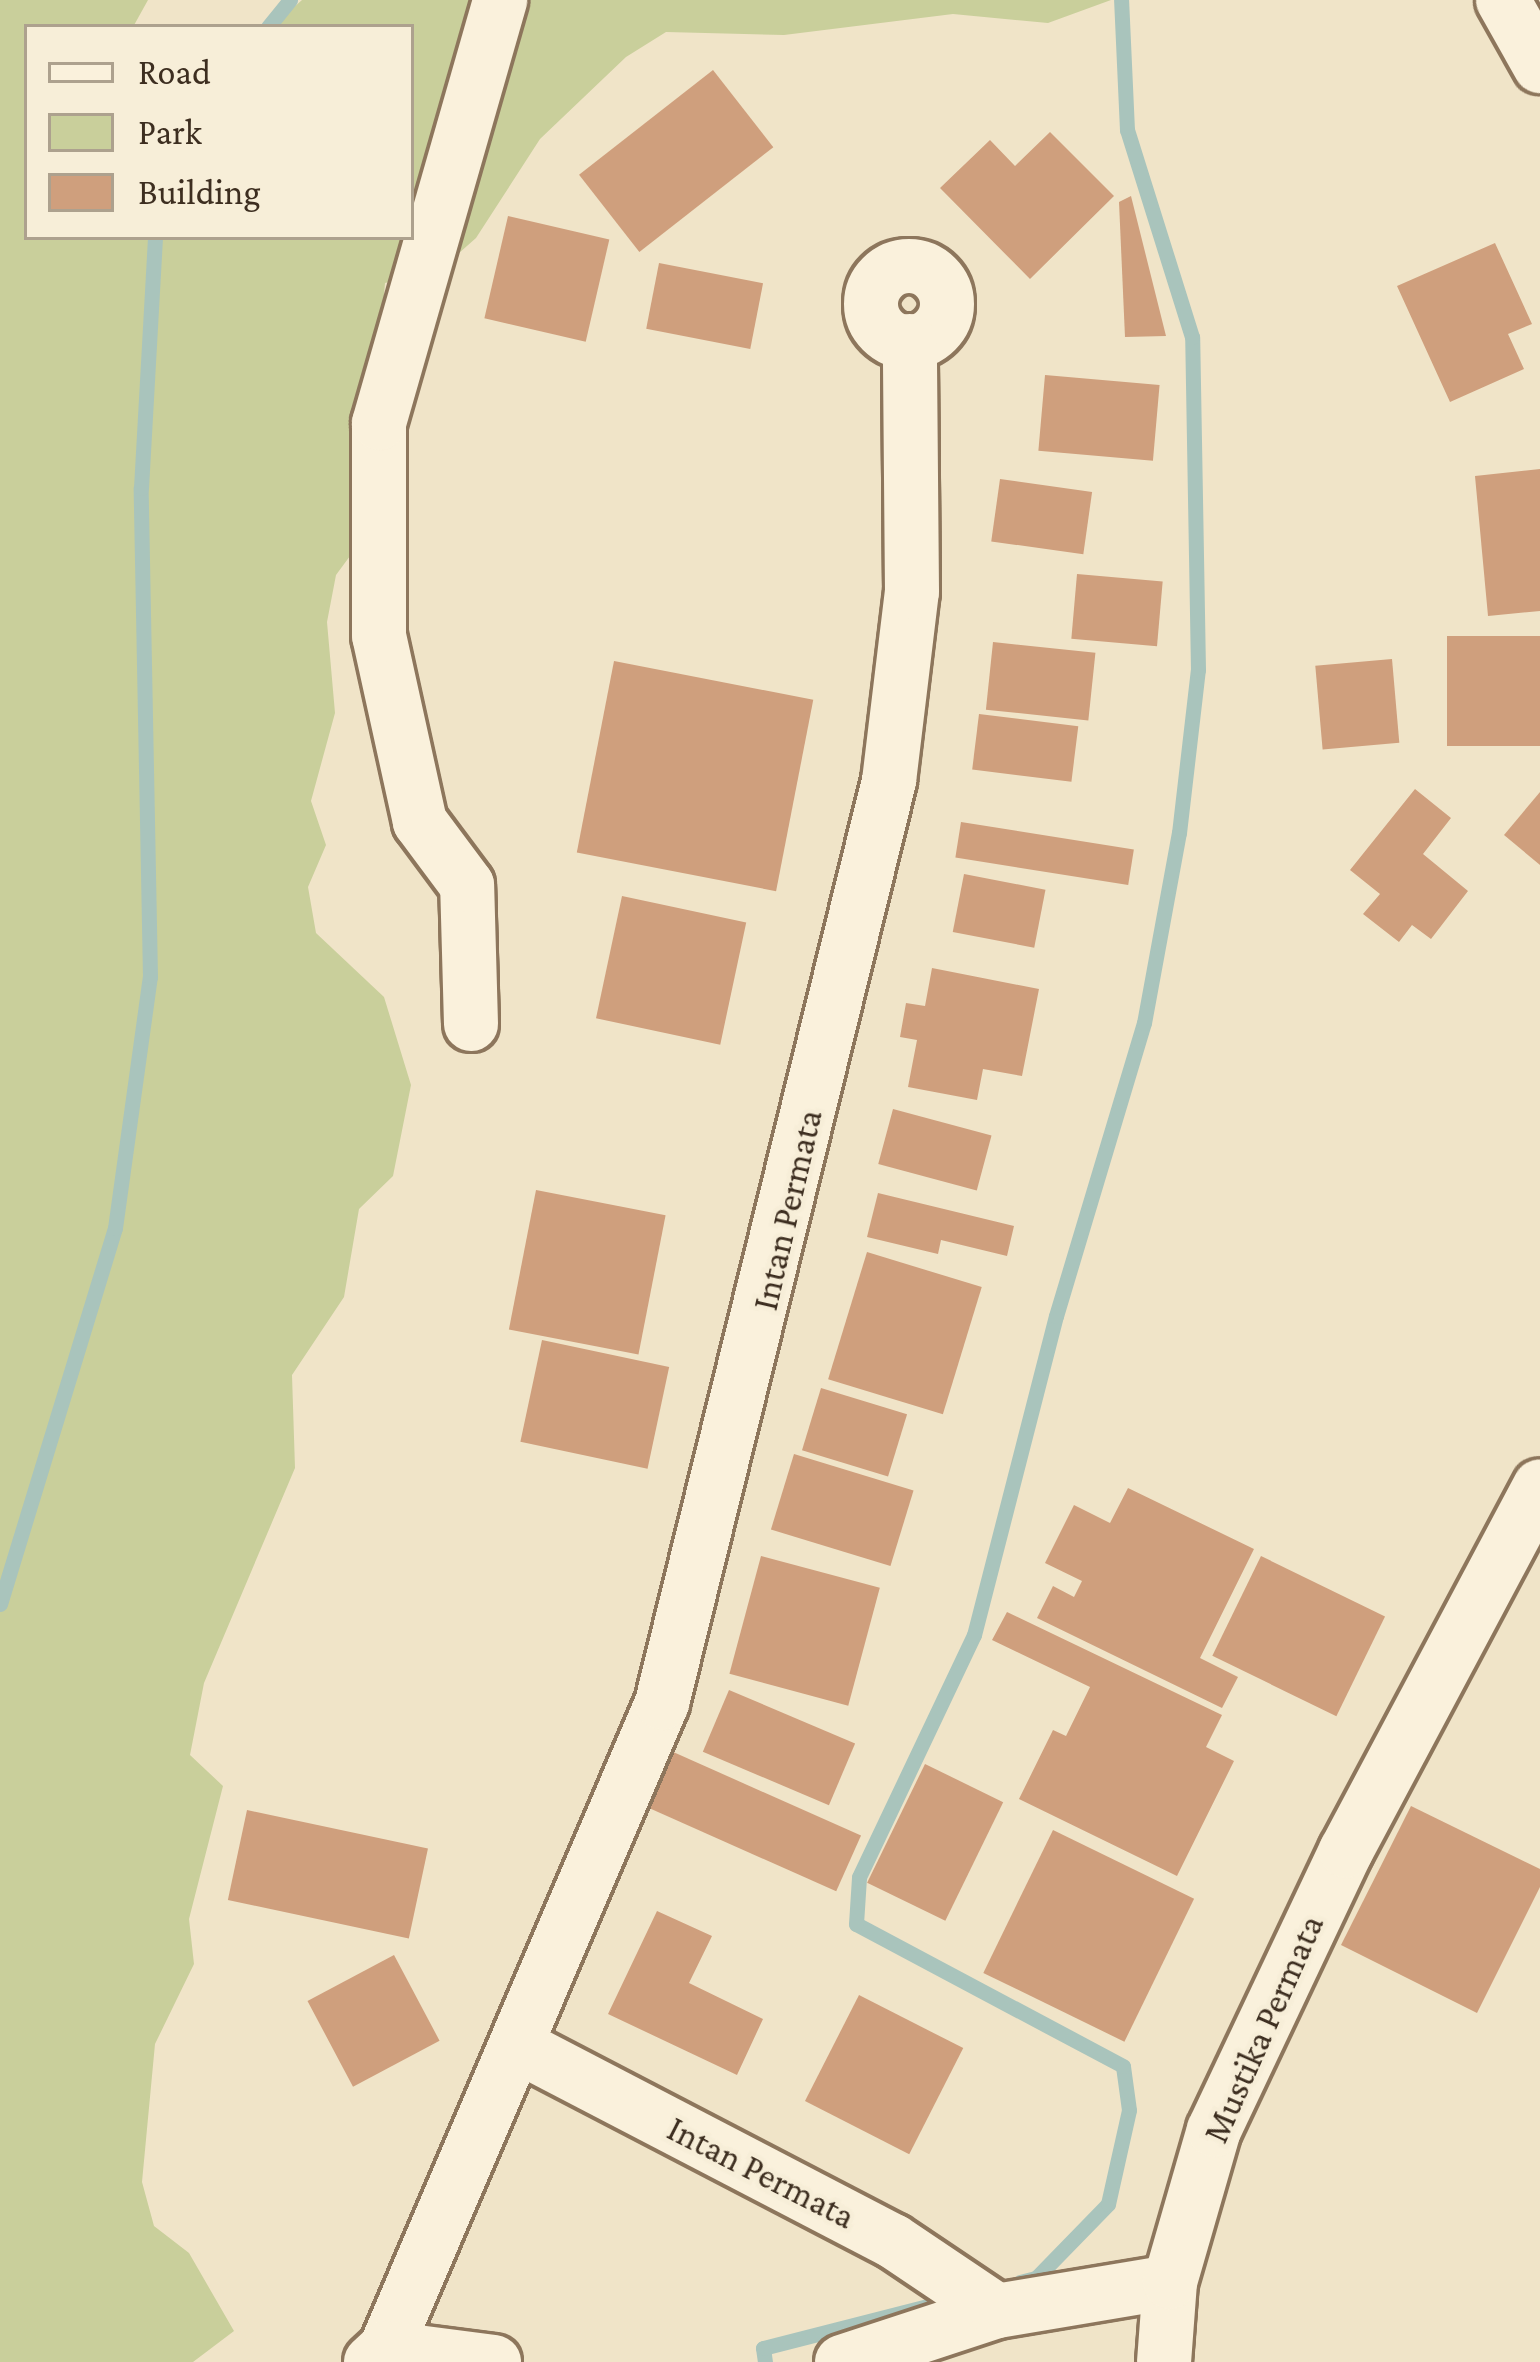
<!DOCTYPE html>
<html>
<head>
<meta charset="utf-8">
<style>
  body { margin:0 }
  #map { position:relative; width:1540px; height:2362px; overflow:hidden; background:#f0e4c8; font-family:"Crimson Pro",serif }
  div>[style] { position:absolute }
  .green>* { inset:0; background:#c9cf9b }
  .stream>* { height:15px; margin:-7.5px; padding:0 7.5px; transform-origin:7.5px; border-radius:7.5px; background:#a9c4bc }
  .building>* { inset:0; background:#cf9f7d; transform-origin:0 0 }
  .roads { filter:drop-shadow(3px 0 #8d765c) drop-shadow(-3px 0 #8d765c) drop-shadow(0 3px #8d765c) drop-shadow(0 -3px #8d765c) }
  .minor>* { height:54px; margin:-27px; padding:0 27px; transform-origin:27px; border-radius:27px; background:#faf1dc }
  .minor>.ring { margin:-27px; padding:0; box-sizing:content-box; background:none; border:54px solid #faf1dc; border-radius:50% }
  span { translate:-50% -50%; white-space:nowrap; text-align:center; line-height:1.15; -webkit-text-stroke:9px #f7eed8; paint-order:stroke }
  .street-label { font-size:36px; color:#3d2e20 }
  .legend { position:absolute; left:24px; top:24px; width:390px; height:216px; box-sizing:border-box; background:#f7eed8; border:3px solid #ada18e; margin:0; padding:15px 21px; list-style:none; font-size:36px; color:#3d2e20 }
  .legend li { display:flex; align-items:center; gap:24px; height:60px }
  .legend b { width:60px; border:3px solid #ada18e }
</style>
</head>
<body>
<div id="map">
  <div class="green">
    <i style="clip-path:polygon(0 0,148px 0,133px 27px,27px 27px,27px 237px,411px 237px,411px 27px,272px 27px,302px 0,1111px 0,1048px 23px,953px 14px,784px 35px,666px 32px,626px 57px,540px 139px,476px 238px,441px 269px,385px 283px,364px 537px,336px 575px,327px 622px,335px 713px,311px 801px,326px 845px,308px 887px,316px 933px,384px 997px,411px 1085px,393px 1176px,359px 1209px,344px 1297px,292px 1375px,295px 1468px,204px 1683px,190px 1755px,223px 1786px,189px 1919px,194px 1964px,155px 2044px,142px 2182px,154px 2226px,189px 2253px,234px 2331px,193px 2362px,0 2362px)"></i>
  </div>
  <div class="stream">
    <i style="left:268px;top:27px;width:35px;rotate:-51deg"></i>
    <i style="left:0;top:1604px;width:393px;rotate:-73deg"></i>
    <i style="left:115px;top:1228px;width:253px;rotate:-82.1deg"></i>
    <i style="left:150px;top:977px;width:489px;rotate:-91.1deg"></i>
    <i style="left:141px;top:488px;width:251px;rotate:-86.8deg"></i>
    <i style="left:1020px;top:2282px;width:16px;rotate:-14deg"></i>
    <i style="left:1036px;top:2278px;width:103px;rotate:-45.8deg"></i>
    <i style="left:1108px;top:2204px;width:96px;rotate:-77.4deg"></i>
    <i style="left:1129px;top:2110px;width:44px;rotate:-97.8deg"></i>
    <i style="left:1123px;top:2066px;width:302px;rotate:-152deg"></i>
    <i style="left:856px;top:1924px;width:47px;rotate:-86.3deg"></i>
    <i style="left:859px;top:1877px;width:268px;rotate:-64.6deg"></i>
    <i style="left:974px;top:1635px;width:329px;rotate:-75.6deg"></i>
    <i style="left:1056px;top:1316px;width:306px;rotate:-73.3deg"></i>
    <i style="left:1144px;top:1023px;width:193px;rotate:-79.6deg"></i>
    <i style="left:1179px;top:833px;width:164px;rotate:-83.4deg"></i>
    <i style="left:1198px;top:670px;width:333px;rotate:-91deg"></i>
    <i style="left:1192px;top:337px;width:217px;rotate:-107.4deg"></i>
    <i style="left:1127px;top:130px;width:130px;rotate:-92.6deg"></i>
    <i style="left:765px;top:2362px;width:14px;rotate:-98deg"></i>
    <i style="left:763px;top:2348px;width:182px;rotate:-14.3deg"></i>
  </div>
  <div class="building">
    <i style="left:713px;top:70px;width:98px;height:170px;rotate:52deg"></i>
    <i style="clip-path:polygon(1050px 132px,1114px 196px,1030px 279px,940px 188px,990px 140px,1015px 166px)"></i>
    <i style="clip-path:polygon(1131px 196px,1166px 336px,1125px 337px,1119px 202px)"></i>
    <i style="left:508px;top:216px;width:104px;height:105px;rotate:13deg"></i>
    <i style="clip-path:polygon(1495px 243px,1532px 324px,1508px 334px,1524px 369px,1450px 402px,1397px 286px)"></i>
    <i style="left:659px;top:263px;width:106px;height:67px;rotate:11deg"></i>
    <i style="left:1045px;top:375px;width:115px;height:76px;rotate:5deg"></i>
    <i style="clip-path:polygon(1540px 469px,1540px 611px,1488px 616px,1475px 476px)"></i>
    <i style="left:1000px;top:479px;width:93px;height:63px;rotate:8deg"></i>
    <i style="left:1077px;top:574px;width:86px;height:65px;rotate:5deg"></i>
    <i style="left:1447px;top:636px;width:93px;height:110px"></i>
    <i style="left:993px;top:642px;width:103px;height:68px;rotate:6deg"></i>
    <i style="left:1392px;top:659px;width:84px;height:77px;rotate:85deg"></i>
    <i style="left:614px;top:661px;width:203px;height:195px;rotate:11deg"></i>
    <i style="left:979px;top:714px;width:100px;height:56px;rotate:7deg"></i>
    <i style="clip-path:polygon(1415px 789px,1451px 818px,1423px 854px,1468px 891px,1431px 939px,1412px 925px,1399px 942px,1363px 914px,1380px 894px,1350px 870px)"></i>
    <i style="clip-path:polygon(1540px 792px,1540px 865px,1504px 835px)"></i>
    <i style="left:961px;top:822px;width:175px;height:36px;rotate:9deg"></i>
    <i style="left:964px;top:874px;width:83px;height:59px;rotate:11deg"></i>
    <i style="left:622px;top:896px;width:127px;height:125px;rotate:12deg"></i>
    <i style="clip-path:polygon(932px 968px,1039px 989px,1022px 1076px,983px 1069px,977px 1100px,908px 1087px,917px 1040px,900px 1037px,906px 1003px,925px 1006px)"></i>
    <i style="left:893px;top:1109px;width:102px;height:57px;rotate:15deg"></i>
    <i style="left:536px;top:1190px;width:132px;height:142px;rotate:11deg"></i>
    <i style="clip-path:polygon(878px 1193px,1014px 1226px,1007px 1256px,941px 1240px,938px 1254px,867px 1237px)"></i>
    <i style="left:867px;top:1252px;width:120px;height:133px;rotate:17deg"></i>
    <i style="left:542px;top:1340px;width:130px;height:104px;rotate:12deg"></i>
    <i style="left:821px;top:1388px;width:90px;height:65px;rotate:17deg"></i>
    <i style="left:794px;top:1454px;width:125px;height:79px;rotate:17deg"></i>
    <i style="clip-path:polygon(1128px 1488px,1254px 1549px,1200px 1658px,1238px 1677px,1222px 1708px,1037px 1618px,1053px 1586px,1074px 1597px,1082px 1581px,1045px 1563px,1074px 1505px,1110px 1523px)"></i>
    <i style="left:761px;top:1556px;width:123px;height:122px;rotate:15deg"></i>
    <i style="left:1261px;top:1556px;width:138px;height:111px;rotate:26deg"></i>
    <i style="clip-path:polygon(1007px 1612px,1222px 1715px,1206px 1747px,1234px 1761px,1177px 1876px,1019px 1799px,1053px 1730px,1066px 1736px,1090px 1687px,992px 1640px)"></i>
    <i style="left:729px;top:1690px;width:137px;height:67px;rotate:23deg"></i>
    <i style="left:671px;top:1751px;width:208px;height:61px;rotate:24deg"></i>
    <i style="left:925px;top:1764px;width:87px;height:132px;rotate:26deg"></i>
    <i style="clip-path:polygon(1411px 1806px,1540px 1869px,1540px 1887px,1477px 2013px,1341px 1945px)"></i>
    <i style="left:247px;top:1810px;width:185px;height:92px;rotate:12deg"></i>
    <i style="left:1053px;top:1830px;width:157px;height:159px;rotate:26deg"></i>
    <i style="clip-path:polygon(657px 1911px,712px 1936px,689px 1983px,763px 2019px,737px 2075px,608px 2014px)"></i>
    <i style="left:394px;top:1955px;width:97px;height:98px;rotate:62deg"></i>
    <i style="left:859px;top:1995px;width:117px;height:119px;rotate:27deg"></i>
  </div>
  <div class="roads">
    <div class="minor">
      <i style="left:1503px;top:0;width:76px;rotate:60.7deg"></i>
      <i class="ring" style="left:871px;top:266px;width:22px;height:22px"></i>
      <i style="left:471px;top:1024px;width:139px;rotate:-91.6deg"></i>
      <i style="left:467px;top:885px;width:79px;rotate:-126.7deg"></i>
      <i style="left:420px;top:822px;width:190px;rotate:-102.4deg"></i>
      <i style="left:379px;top:636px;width:213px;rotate:-90deg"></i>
      <i style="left:379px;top:423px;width:440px;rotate:-74deg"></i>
      <i style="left:518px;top:2046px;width:423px;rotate:27.5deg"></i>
      <i style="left:893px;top:2241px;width:125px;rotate:33.9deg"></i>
      <i style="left:386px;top:2348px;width:702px;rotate:-66.83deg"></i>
      <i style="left:662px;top:1703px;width:950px;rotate:-76.17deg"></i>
      <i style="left:889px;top:781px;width:190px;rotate:-83.1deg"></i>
      <i style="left:912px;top:592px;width:251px;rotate:-90.5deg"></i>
      <i style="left:371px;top:2362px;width:21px;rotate:-43deg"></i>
      <i style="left:386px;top:2348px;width:109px;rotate:7.4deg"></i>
      <i style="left:842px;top:2362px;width:163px;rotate:-18.2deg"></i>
      <i style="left:997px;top:2311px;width:175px;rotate:-9.5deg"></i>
      <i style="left:1164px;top:2362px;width:80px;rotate:-85.7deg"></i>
      <i style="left:1170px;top:2282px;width:158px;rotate:-73.9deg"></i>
      <i style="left:1214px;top:2130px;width:309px;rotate:-64.7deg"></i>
      <i style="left:1346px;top:1851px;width:413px;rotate:-62deg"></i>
    </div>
  </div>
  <div class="street-label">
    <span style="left:788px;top:1210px;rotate:-77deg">Intan Permata</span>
    <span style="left:1264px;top:2029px;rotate:-66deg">Mustika Permata</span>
    <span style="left:761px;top:2173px;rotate:27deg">Intan Permata</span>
  </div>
  <ul class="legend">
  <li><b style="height:15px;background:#faf1dc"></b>Road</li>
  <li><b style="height:33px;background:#c9cf9b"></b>Park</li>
  <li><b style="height:33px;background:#cf9f7d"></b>Building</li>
  </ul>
</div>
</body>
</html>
